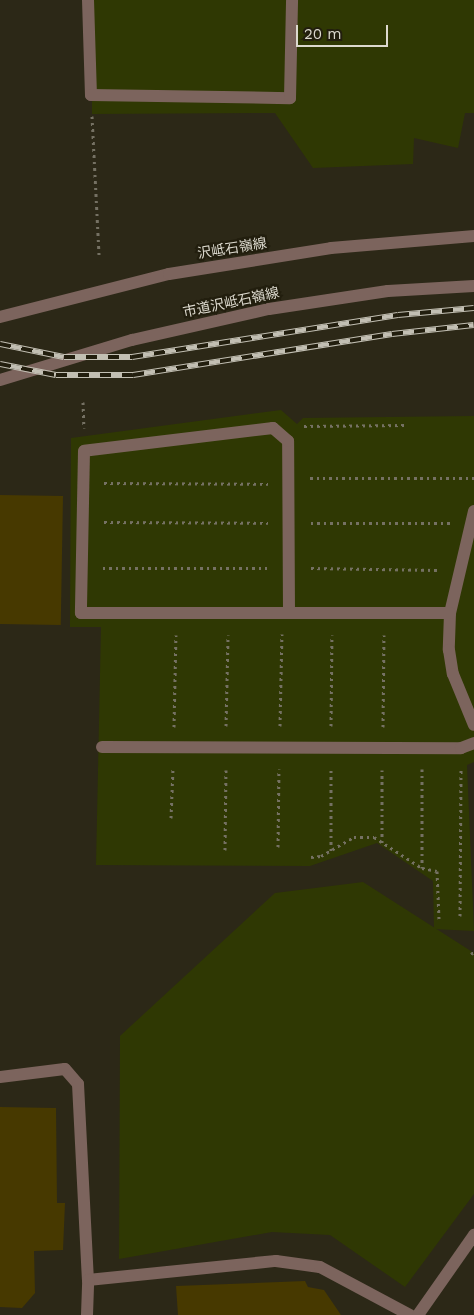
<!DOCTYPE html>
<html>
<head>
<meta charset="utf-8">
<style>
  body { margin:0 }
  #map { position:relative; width:474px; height:1315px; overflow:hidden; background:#2c2817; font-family:"Work Sans","Noto Sans JP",sans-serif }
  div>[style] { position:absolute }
  .green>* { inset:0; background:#2f3803 }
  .building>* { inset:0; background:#473900; transform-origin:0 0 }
  .path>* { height:3px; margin-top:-1.5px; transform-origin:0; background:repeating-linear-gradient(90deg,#757163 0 2.5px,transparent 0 6.5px) }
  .minor>* { height:12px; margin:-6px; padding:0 6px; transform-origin:6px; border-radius:6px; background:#7c645d }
  .rail>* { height:5.5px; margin-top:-2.75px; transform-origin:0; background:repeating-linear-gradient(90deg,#221e0e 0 11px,#c2bfb3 0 22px); box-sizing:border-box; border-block:1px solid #c2bfb3 }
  span { translate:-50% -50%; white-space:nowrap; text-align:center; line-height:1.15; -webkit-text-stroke:4.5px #221e0e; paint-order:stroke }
  .street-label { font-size:14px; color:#dcd9ce }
  .scale { position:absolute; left:296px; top:25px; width:92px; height:22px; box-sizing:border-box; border:2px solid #dcd9ce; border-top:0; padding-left:6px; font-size:15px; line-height:18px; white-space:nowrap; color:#dcd9ce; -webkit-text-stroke:4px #221e0e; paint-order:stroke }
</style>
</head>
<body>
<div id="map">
  <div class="green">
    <i style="clip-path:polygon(92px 0,474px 0,474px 113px,465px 113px,458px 148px,414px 138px,413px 164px,313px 168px,275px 113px,92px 114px)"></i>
    <i style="clip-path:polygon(281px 410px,297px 424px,303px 418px,474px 416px,474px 762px,467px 765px,474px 931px,434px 929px,433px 881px,377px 843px,310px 866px,96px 865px,101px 627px,70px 627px,71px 438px)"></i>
    <i style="clip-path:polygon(363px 882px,474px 953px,474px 1194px,405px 1287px,330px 1235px,272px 1232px,119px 1259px,120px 1036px,275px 893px)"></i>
  </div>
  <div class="building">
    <i style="left:0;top:495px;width:63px;height:129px;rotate:1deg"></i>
    <i style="clip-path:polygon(0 1107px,56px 1108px,57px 1203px,65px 1203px,63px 1250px,34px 1251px,35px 1293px,22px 1308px,0 1307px)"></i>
    <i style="clip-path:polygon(305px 1281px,308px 1287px,324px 1290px,341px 1315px,178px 1315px,176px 1286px)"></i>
  </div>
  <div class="path">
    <i style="left:92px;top:116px;width:139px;rotate:87.1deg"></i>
    <i style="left:83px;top:402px;width:26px;rotate:88deg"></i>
    <i style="left:304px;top:426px;width:102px;rotate:-0.6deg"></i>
    <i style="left:310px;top:478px;width:164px"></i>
    <i style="left:104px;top:483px;width:164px;rotate:0.3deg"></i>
    <i style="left:104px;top:522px;width:164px;rotate:0.3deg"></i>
    <i style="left:311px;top:523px;width:139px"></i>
    <i style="left:103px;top:568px;width:164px"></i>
    <i style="left:311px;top:568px;width:126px;rotate:0.9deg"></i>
    <i style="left:226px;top:726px;width:91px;rotate:-88.7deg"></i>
    <i style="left:280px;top:726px;width:92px;rotate:-88.8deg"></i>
    <i style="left:331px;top:726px;width:91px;rotate:-89.4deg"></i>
    <i style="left:174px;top:727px;width:92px;rotate:-88.8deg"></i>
    <i style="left:383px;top:727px;width:92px;rotate:-89.4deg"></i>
    <i style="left:422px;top:769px;width:99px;rotate:90deg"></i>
    <i style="left:331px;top:770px;width:81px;rotate:90deg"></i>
    <i style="left:171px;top:818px;width:50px;rotate:-87.7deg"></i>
    <i style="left:382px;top:843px;width:73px;rotate:-90deg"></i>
    <i style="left:278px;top:847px;width:78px;rotate:-89.3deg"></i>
    <i style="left:225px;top:850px;width:80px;rotate:-89.3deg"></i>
    <i style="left:311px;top:857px;width:10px;rotate:-6deg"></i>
    <i style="left:321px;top:856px;width:38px;rotate:-30deg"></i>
    <i style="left:354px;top:837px;width:20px"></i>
    <i style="left:374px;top:837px;width:57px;rotate:32.9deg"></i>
    <i style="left:422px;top:868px;width:15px;rotate:11deg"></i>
    <i style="left:437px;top:871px;width:48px;rotate:87.6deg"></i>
    <i style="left:460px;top:916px;width:147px;rotate:-89.6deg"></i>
    <i style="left:471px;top:954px;width:4px;rotate:-34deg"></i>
  </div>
  <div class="minor">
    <i style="left:88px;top:0;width:95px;rotate:88.2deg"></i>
    <i style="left:91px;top:95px;width:199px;rotate:0.9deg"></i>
    <i style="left:290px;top:98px;width:98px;rotate:-88.8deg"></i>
    <i style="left:0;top:317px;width:174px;rotate:-14.3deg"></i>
    <i style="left:169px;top:274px;width:164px;rotate:-9.1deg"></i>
    <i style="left:331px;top:248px;width:144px;rotate:-4.8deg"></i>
    <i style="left:0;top:380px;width:138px;rotate:-16.9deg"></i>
    <i style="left:132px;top:340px;width:140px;rotate:-12.8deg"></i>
    <i style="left:269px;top:309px;width:120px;rotate:-8.6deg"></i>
    <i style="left:388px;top:291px;width:86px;rotate:-3.3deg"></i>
    <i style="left:474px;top:511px;width:105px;rotate:103.2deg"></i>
    <i style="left:450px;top:613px;width:37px;rotate:92deg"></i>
    <i style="left:449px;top:650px;width:24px;rotate:81deg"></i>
    <i style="left:453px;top:674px;width:55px;rotate:67.6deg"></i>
    <i style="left:289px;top:611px;width:170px;rotate:-90.3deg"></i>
    <i style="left:288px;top:441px;width:20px;rotate:-139deg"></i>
    <i style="left:273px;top:428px;width:190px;rotate:173.1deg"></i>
    <i style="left:84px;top:451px;width:162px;rotate:91.1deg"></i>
    <i style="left:81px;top:613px;width:369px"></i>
    <i style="left:102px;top:747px;width:359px;rotate:0.2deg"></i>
    <i style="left:461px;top:748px;width:14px;rotate:-21deg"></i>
    <i style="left:0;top:1077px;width:65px;rotate:-7deg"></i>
    <i style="left:65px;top:1069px;width:20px;rotate:49deg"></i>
    <i style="left:78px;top:1084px;width:196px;rotate:87.1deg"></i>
    <i style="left:88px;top:1280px;width:189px;rotate:-5.8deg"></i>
    <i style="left:276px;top:1261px;width:44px;rotate:7.8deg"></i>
    <i style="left:320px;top:1267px;width:102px;rotate:28.1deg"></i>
    <i style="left:87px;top:1315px;width:35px;rotate:-88deg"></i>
    <i style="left:418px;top:1315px;width:98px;rotate:-55deg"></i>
  </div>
  <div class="rail">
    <i style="left:0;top:344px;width:65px;rotate:11.5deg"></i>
    <i style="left:64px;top:357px;width:68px"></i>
    <i style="left:132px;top:357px;width:269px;rotate:-9deg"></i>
    <i style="left:398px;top:315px;width:76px;rotate:-5.3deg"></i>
    <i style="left:0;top:364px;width:57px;rotate:11.1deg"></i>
    <i style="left:56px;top:375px;width:77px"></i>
    <i style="left:133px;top:375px;width:262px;rotate:-9deg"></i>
    <i style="left:392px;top:334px;width:82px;rotate:-6.3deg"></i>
  </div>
  <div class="street-label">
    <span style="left:232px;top:248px;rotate:-9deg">沢岻石嶺線</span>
    <span style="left:231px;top:302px;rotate:-12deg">市道沢岻石嶺線</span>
  </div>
  <div class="scale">20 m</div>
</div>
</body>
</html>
